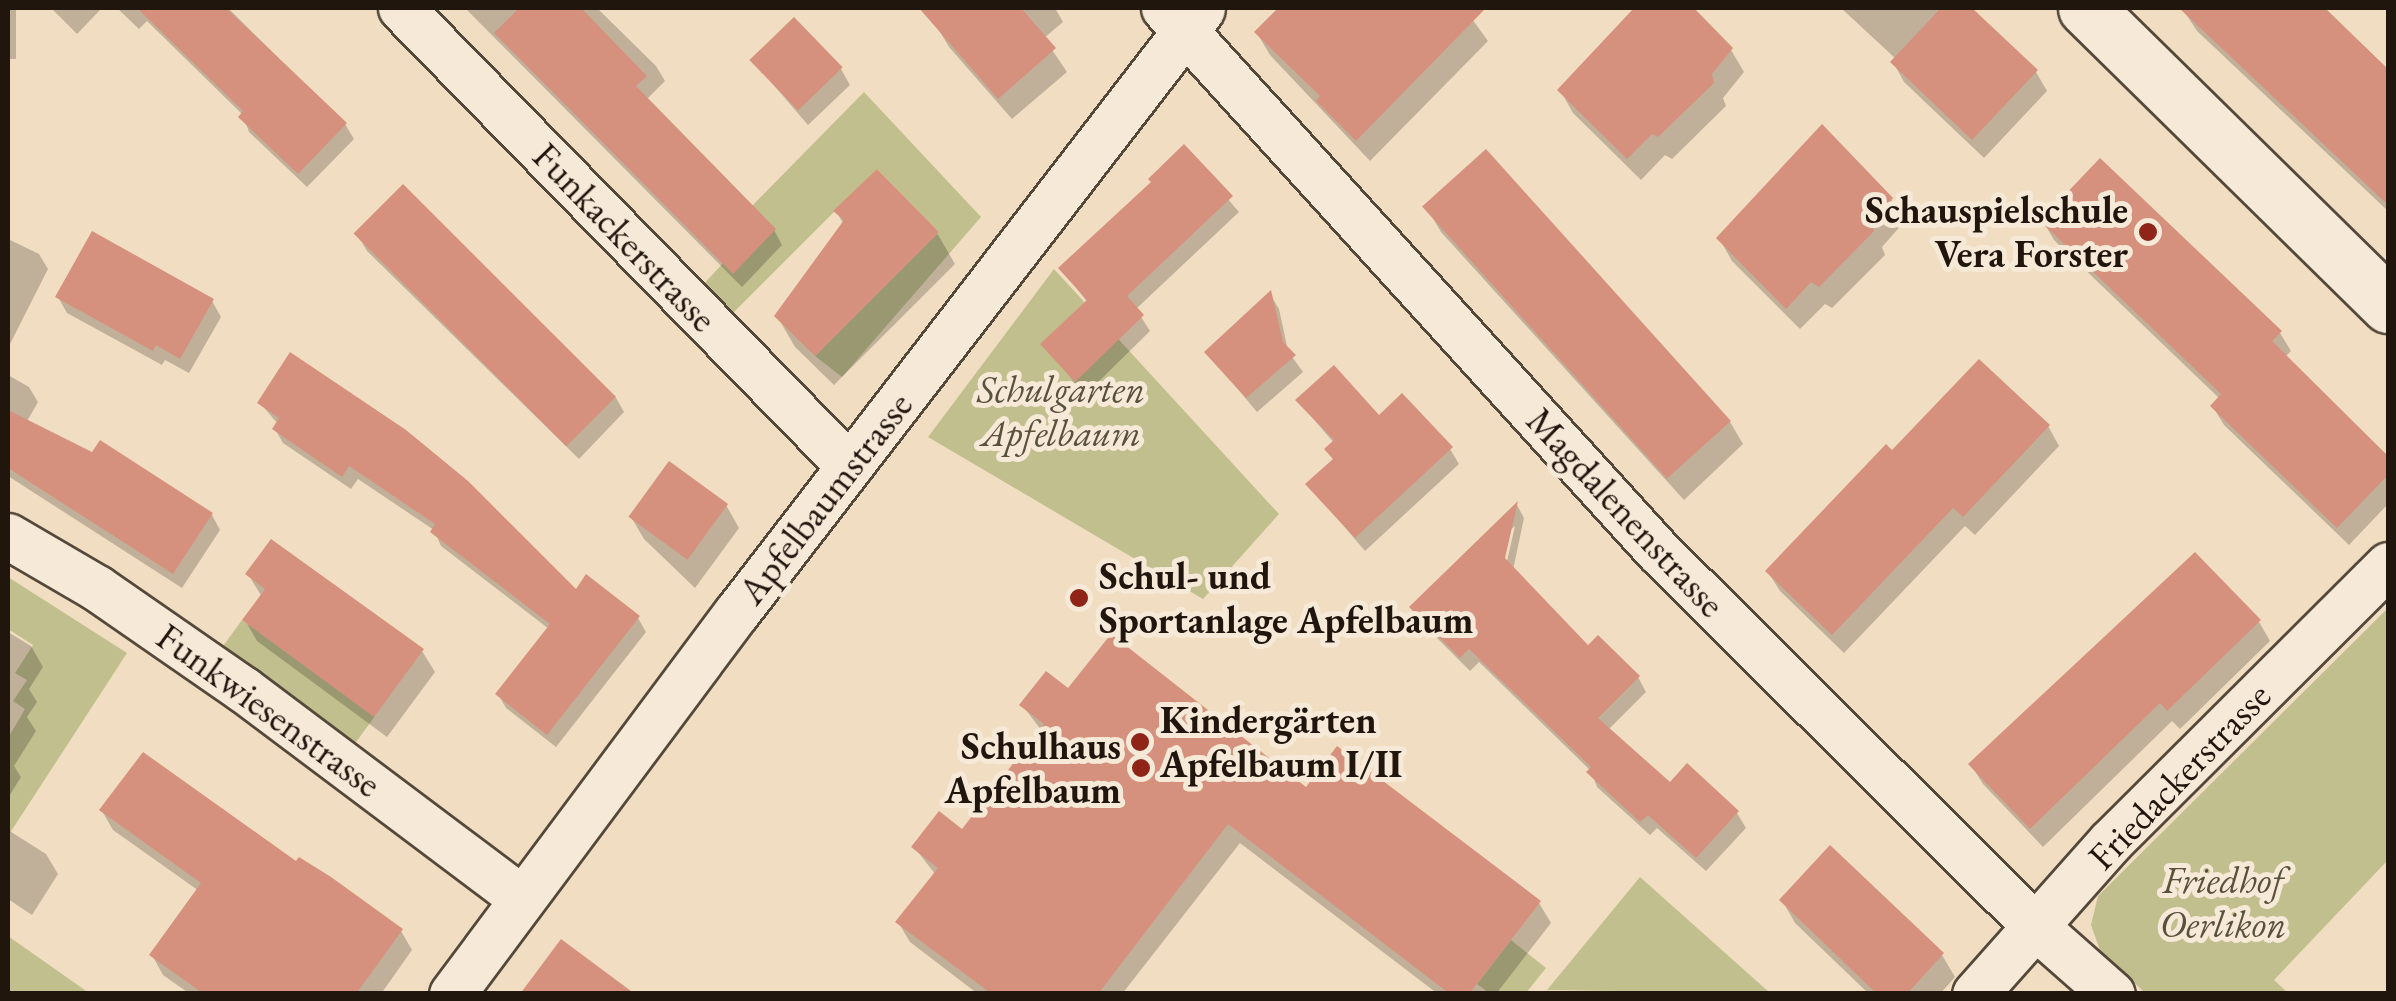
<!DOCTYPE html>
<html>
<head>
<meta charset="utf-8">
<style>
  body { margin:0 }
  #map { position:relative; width:2396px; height:1001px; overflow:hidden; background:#f1ddc1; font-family:"EB Garamond",serif }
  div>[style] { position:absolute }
  .green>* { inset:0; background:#c1bf8e; transform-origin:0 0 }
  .shadow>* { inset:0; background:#0003; transform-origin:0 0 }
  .building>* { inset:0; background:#d5917d; transform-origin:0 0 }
  .roads { filter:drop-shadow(2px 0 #54483b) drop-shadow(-2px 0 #54483b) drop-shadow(0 2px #54483b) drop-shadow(0 -2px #54483b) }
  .street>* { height:45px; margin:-22.5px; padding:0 22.5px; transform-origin:22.5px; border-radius:22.5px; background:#f6e9d7 }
  .secondary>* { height:55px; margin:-27.5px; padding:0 27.5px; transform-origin:27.5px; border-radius:27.5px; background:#f6e9d7 }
  .dots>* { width:28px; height:28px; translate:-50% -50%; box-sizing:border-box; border:5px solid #f6e9d7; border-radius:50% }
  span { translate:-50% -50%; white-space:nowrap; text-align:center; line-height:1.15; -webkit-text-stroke:10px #f6e9d7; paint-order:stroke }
  .poi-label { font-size:38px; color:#20160e; font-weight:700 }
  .right { translate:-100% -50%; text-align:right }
  .left { translate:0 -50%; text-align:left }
  .street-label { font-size:38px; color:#20160e }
  .park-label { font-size:38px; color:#58513b; font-style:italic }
  .frame { position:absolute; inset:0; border:10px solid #20160e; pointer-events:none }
</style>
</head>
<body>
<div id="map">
  <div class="green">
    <i style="clip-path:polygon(864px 92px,981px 217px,842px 377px,815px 356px,939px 232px,877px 169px,729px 317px,700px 288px,726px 260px,751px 207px)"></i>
    <i style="clip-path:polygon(1054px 269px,1279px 514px,1203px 599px,928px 437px)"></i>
    <i style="clip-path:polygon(8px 577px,127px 653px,8px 836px,8px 738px,25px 709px,13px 701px,27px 680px,15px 673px,33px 645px,8px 629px)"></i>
    <i style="clip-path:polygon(2388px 608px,2388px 860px,2274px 980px,2288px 993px,2145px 993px,2100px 950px,2091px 925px,2098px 896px)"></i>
    <i style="left:242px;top:620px;width:164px;height:35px;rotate:36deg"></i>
    <i style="clip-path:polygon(1640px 877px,1770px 993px,1547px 990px)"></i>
    <i style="clip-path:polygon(8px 936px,89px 993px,8px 993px)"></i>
    <i style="clip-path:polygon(1511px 940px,1546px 968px,1526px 993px,1489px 993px,1477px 984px)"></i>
  </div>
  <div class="shadow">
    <i style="left:8px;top:8px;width:8px;height:51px"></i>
    <i style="clip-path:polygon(51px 8px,102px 8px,77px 34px)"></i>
    <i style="clip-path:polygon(117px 8px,228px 8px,345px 124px,354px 139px,307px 187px,249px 132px,243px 115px,147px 21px,139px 29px)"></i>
    <i style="clip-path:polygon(465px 8px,597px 8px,656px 66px,665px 81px,646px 100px,774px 230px,782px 245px,742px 287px)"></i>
    <i style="clip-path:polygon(932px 8px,1055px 8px,1063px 22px,1044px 38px,1067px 72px,1012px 119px,949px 47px,936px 25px,942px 19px)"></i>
    <i style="clip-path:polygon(1281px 8px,1464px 8px,1488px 41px,1370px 161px,1270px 55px,1257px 33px)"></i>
    <i style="clip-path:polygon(1637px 8px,1690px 8px,1731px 50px,1744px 72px,1723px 98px,1726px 106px,1672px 159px,1665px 155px,1641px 180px,1573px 113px,1560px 90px)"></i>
    <i style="clip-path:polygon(1841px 8px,1968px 8px,2036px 72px,2047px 91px,1984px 158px,1904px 82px,1893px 62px,1896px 59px)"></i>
    <i style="clip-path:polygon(2182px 8px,2322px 8px,2388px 70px,2388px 211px,2197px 31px)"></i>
    <i style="clip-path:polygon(752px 60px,841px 69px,850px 85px,808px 125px)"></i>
    <i style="clip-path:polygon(1184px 148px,1239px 212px,1136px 309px,1150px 331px,1085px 395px,1044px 345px,1088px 303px,1061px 268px,1153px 183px)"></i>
    <i style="clip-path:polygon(1486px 153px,1730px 422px,1743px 444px,1684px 500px,1441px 232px,1428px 210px)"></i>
    <i style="clip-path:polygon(1891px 199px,1904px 222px,1882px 247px,1885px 255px,1832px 308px,1825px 304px,1800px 329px,1732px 261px,1719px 238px)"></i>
    <i style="clip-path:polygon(836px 211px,937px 233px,955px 264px,834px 385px,795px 347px,777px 316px,844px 225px)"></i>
    <i style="clip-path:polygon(2043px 221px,2280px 333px,2291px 351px,2285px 357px,2388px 459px,2388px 504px,2349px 545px,2224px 425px,2213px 407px,2220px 399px,2054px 240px)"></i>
    <i style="clip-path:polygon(358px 236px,615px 396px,624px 412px,579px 459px,367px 251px)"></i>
    <i style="clip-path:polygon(8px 239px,39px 254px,48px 269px,8px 348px)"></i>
    <i style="clip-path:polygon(1270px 294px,1279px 309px,1288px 351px,1303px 372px,1257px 412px,1207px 352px)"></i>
    <i style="clip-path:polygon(58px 297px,212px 301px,221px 317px,189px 373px,165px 360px,162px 365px,67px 313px)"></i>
    <i style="clip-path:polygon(8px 375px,29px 387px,38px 402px,26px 423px,212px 515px,220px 530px,182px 588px,8px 476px)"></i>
    <i style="clip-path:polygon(1298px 401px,1379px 418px,1450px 449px,1459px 464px,1365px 551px,1308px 484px,1334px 461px,1327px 449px,1334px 443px)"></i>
    <i style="clip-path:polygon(260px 403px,576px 592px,638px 618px,646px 632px,556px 747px,506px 708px,498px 694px,549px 629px,441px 546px,434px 530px,358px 479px,351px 489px,283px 443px,275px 429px,278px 424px)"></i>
    <i style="clip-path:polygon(2048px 426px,2059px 446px,1975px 535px,1965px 526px,1844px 653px,1780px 591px,1768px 572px,1892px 453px)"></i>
    <i style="clip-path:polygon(726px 505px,739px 528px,695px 588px,644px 539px,631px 517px)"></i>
    <i style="clip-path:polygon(evenodd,1517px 505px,1524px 518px,1513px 570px,1588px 649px,1638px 677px,1646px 692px,1608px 730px,1670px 785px,1737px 813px,1746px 828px,1706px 871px,1657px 828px,1650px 835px,1597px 787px,1591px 771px,1479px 662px,1470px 671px,1421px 622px,1412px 607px,1517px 505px,1515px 526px,1505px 570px,1500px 569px,1508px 532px,1515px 526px)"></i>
    <i style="clip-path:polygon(248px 574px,422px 651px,435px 672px,387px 737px,257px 641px,245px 620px,262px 597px)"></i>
    <i style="clip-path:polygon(2259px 622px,2270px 641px,2180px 729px,2172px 721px,2043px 847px,1983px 784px,1971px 765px)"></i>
    <i style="clip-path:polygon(8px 632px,31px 646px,43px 667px,29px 689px,37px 702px,27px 717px,36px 731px,14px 766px,21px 777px,8px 798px)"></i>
    <i style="clip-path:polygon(1069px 691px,1306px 791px,1539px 903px,1551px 923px,1496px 994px,1438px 994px,1240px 843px,1122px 994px,978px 994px,910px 942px,898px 922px,936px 875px,914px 847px,962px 832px,1042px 731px,1022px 705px)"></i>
    <i style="clip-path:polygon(102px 811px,297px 864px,401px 931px,412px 950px,381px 994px,190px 994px,163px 975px,152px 955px,199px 891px,113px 830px)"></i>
    <i style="clip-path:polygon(8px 830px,46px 854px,58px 874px,32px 915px,8px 899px)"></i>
    <i style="clip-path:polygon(1830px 849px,1942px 955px,1955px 977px,1940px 994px,1869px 994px,1795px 923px,1782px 900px)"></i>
  </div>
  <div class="building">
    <i style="clip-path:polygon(137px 8px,226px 8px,347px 123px,298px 174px,238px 117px,243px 111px)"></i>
    <i style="clip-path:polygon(519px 8px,581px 8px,647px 76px,636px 86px,776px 229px,733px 274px,494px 33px)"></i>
    <i style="clip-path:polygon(919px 8px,1021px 8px,1056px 48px,998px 99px)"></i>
    <i style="clip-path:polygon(1278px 8px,1486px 8px,1356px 141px,1316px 101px,1320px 96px,1254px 32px)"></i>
    <i style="clip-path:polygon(1634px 8px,1694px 8px,1733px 48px,1712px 74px,1714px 83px,1658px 137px,1652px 134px,1627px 159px,1557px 90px)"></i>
    <i style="clip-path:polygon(1941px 8px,1972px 8px,2038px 70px,1972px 140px,1890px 62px)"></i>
    <i style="clip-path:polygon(2179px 8px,2325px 8px,2388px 69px,2388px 205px)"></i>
    <i style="left:794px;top:17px;width:70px;height:62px;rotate:46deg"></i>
    <i style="clip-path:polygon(1822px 124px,1893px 198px,1871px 224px,1874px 231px,1819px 287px,1811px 282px,1786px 309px,1716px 238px)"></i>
    <i style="clip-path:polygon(1184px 144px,1233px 196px,1127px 296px,1144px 315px,1075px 382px,1040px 344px,1087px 300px,1058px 268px,1151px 182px,1148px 179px)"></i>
    <i style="left:1486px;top:149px;width:366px;height:86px;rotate:48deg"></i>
    <i style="clip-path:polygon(2100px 158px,2282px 331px,2272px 341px,2388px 456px,2388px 475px,2337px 528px,2210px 406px,2221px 394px,2040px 221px)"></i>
    <i style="clip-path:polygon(877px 169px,939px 232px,815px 356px,774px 316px,844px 220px,833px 211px)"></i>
    <i style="left:403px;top:184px;width:301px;height:70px;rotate:45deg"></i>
    <i style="clip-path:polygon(92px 231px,214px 299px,180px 359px,156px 345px,153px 351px,55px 297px)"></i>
    <i style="clip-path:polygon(1271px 290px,1283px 342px,1296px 355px,1246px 398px,1204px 352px)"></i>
    <i style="clip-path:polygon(290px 352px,406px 430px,468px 481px,576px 589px,586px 574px,640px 616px,547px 735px,495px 694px,550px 624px,430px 532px,435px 524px,349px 466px,342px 477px,272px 429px,279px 418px,257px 403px)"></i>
    <i style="clip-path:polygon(1979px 359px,2050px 425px,1963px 517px,1953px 508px,1832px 635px,1765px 571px,1886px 444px,1892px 450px)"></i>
    <i style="clip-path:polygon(1334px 365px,1379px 415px,1402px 393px,1453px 447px,1355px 538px,1305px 484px,1333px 459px,1324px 449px,1334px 440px,1295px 400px)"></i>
    <i style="clip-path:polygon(8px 410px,92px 452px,100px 440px,213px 513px,173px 574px,8px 468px)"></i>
    <i style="left:669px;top:461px;width:73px;height:69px;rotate:36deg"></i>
    <i style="clip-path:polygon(1518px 501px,1505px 558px,1588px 645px,1598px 635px,1640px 676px,1598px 718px,1670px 782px,1687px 763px,1739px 811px,1696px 858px,1648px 815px,1640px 822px,1586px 772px,1591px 767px,1469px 649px,1460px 658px,1409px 607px)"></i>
    <i style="clip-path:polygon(271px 539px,424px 649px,374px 717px,242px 620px,265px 589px,245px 574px)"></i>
    <i style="clip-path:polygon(2195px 552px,2261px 620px,2167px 711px,2160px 703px,2030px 829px,1968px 764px)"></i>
    <i style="clip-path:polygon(1111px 634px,1306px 787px,1337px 746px,1541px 901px,1469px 994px,1450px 994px,1228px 824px,1098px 994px,992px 994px,895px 922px,938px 868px,911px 847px,939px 811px,962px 829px,1044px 724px,1019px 705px,1046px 671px,1068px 688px)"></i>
    <i style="clip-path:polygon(143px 752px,296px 861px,299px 857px,331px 877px,403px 929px,356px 994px,204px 994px,149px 955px,201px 883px,99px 810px)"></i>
    <i style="clip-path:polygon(1830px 845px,1944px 953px,1907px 994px,1877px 994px,1779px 900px)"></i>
    <i style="clip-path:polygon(561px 939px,635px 994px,520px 994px)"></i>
  </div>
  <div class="roads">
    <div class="street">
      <i style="left:401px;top:8px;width:641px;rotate:45.63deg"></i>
      <i style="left:1164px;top:8px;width:734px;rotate:47.71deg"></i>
      <i style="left:1658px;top:551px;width:533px;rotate:44.85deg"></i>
      <i style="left:2036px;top:927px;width:101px;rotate:41.4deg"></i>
      <i style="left:8px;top:536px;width:103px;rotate:30.3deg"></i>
      <i style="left:97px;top:588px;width:178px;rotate:34.7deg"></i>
      <i style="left:243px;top:689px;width:348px;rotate:36.9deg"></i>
      <i style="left:452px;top:994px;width:477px;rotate:-53.3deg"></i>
      <i style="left:737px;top:612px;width:761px;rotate:-52.36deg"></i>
      <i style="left:1975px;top:994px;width:205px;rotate:-48.4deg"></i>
      <i style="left:2111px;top:841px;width:391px;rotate:-44.9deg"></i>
    </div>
    <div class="secondary">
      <i style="left:2086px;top:8px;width:424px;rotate:44.5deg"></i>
    </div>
  </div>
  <div class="dots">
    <i style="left:2148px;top:232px;background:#8f2418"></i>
    <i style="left:1079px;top:598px;background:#8f2418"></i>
    <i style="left:1140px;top:742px;background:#8f2418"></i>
    <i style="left:1141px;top:768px;background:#8f2418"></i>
  </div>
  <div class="poi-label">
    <span class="right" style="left:2128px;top:232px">Schauspielschule<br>Vera Forster</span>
    <span class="left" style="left:1099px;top:598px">Schul- und<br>Sportanlage Apfelbaum</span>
    <span class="left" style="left:1160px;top:742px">Kindergärten<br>Apfelbaum I/II</span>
    <span class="right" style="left:1121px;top:768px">Schulhaus<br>Apfelbaum</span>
  </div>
  <div class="street-label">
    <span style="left:625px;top:237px;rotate:46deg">Funkackerstrasse</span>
    <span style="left:825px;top:498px;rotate:-52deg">Apfelbaumstrasse</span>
    <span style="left:1626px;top:512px;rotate:47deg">Magdalenenstrasse</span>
    <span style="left:269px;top:710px;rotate:36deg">Funkwiesenstrasse</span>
    <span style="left:2179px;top:776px;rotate:-46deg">Friedackerstrasse</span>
  </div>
  <div class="park-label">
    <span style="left:1061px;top:411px">Schulgarten<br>Apfelbaum</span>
    <span style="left:2223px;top:902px">Friedhof<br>Oerlikon</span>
  </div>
  <div class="frame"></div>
</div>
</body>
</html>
